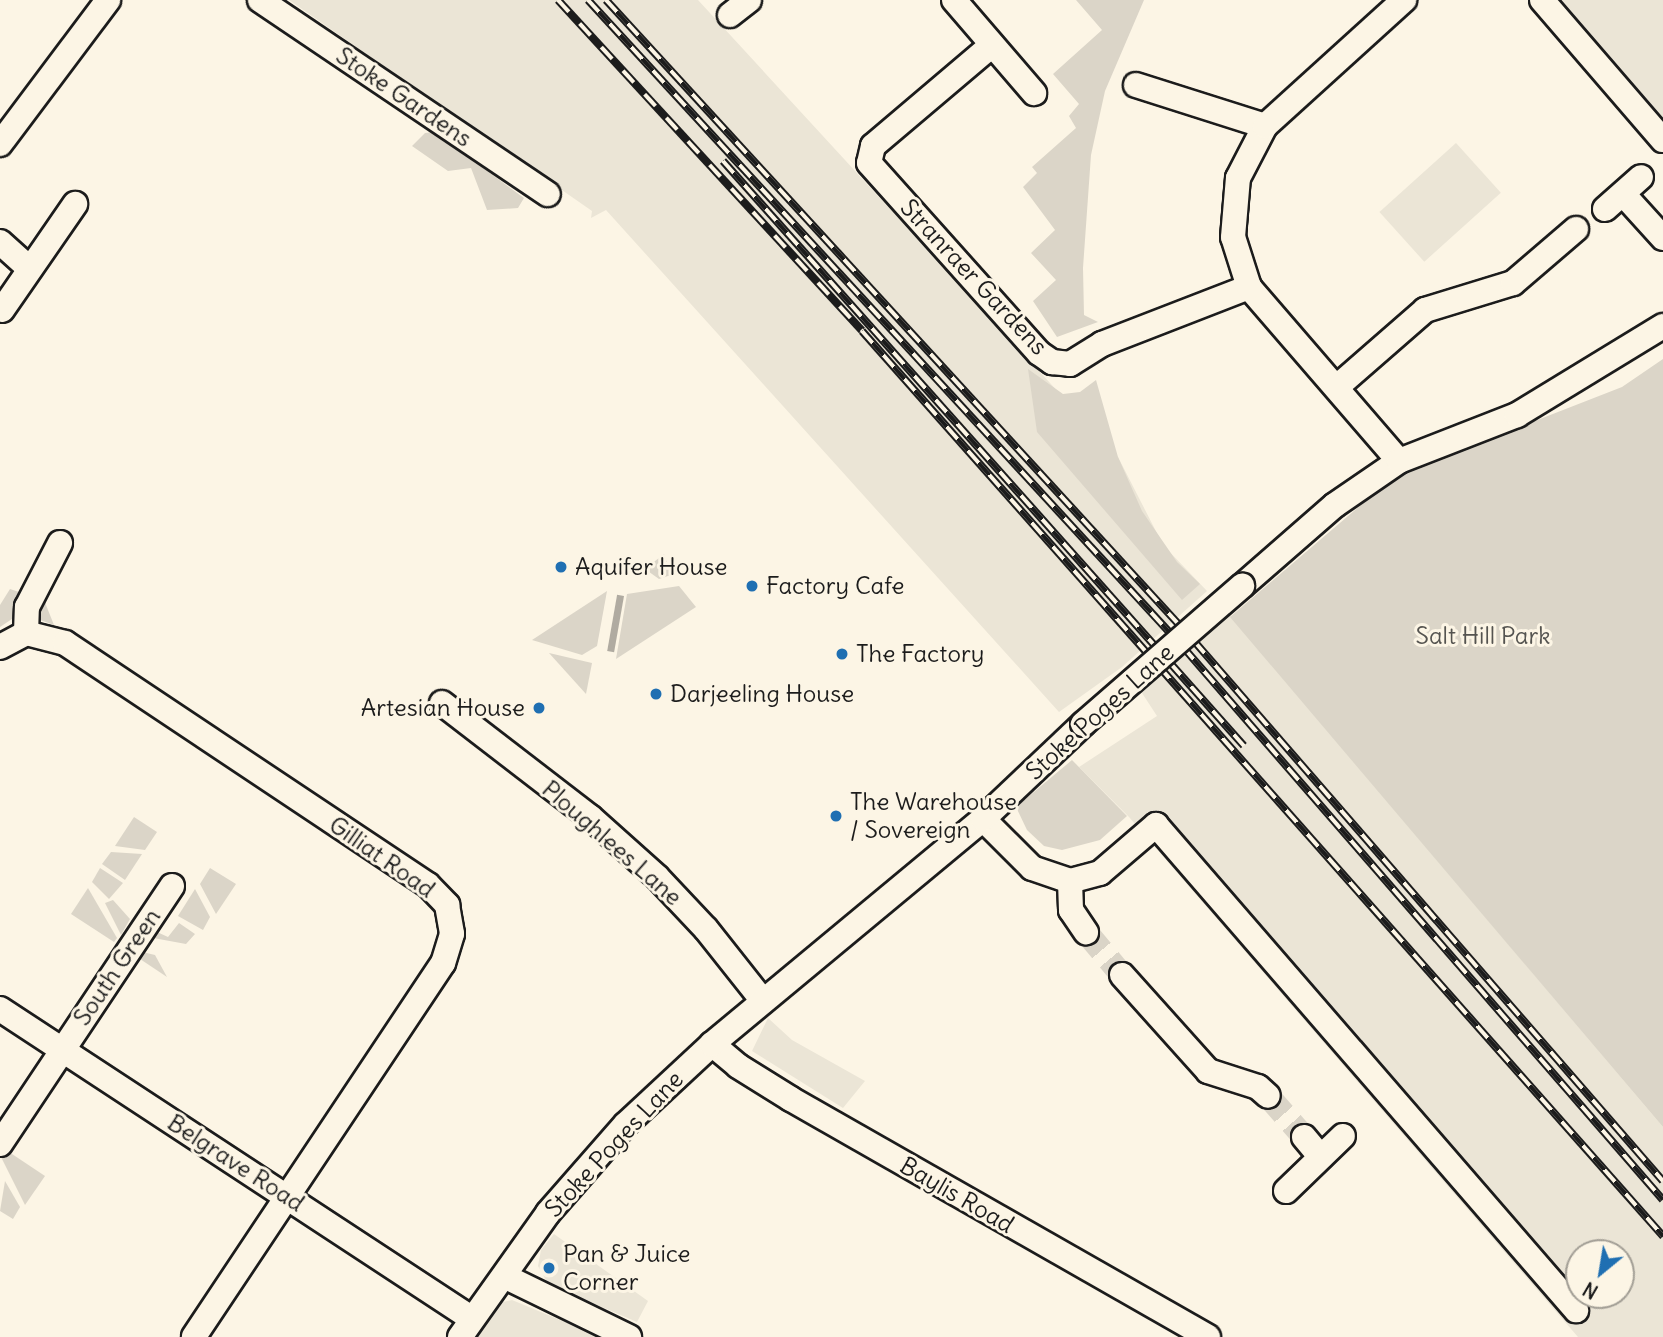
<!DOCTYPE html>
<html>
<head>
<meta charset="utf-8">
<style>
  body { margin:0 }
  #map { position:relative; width:1663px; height:1337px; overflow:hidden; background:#fcf5e5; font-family:Delius,sans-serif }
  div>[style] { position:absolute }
  .built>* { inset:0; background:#ebe5d6; transform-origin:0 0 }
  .green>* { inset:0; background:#dbd5c8 }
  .water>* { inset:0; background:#b0aba1; transform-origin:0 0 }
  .minor-tunnel>* { height:24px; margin-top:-12px; transform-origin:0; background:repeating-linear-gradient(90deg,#dad4c7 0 24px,transparent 0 36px) }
  .roads { filter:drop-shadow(2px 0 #1c1c1c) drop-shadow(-2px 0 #1c1c1c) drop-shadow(0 2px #1c1c1c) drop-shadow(0 -2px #1c1c1c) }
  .minor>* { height:24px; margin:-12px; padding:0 12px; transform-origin:12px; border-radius:12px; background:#fcf5e5 }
  .rail>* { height:8px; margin-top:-4px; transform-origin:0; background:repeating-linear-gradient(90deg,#fcf5e5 0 16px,#1c1c1c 0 32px); box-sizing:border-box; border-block:2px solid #1c1c1c }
  .bridges { filter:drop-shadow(2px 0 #1c1c1c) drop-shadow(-2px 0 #1c1c1c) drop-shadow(0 2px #1c1c1c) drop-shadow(0 -2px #1c1c1c) }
  .minor-bridge>* { height:24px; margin:-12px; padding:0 12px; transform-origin:12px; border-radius:12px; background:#fcf5e5 }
  .dots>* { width:19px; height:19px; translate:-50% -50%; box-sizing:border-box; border:4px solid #fcf5e5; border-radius:50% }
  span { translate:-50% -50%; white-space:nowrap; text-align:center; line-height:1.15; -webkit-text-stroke:6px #fcf5e5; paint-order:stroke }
  .street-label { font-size:24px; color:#1c1c1c }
  .poi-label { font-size:24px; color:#1c1c1c }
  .left { translate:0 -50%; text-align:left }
  .right { translate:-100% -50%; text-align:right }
  .park-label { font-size:24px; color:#555450 }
  .north { position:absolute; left:1565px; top:1239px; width:70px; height:70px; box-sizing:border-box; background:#fcf5e5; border:2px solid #a29e95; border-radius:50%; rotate:210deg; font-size:19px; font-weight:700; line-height:28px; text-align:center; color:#1c1c1c }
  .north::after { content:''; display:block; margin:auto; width:24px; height:32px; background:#1f6fb2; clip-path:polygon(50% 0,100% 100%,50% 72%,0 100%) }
</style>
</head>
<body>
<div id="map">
  <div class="built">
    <i style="clip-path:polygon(289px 0,698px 0,1118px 457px,1163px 545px,1207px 591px,1122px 667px,1059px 712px,606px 210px,591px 218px,592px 211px)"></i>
    <i style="clip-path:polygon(1557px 0,1663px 0,1663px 118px)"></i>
    <i style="left:1456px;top:143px;width:67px;height:103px;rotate:48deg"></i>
    <i style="clip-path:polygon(evenodd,1227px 612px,1663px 1127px,1663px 1337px,1578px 1337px,1129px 817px,1079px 767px,1157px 716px,1140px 690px,1227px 612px,1579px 1253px,1621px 1253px,1621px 1295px,1579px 1295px,1579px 1253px)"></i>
    <i style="clip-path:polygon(768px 1018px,792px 1040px,865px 1081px,843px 1108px,752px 1051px)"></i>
    <i style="clip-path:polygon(554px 1234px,648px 1301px,637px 1322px,548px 1284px,538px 1266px,541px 1250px)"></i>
    <i style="clip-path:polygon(512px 1300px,601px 1337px,473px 1337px,494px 1304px)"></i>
  </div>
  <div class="green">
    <i style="clip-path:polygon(1076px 0,1144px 0,1105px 91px,1091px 155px,1083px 268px,1084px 315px,1098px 322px,1057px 337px,1033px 301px,1056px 280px,1031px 253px,1055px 230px,1023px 187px,1037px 173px,1032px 167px,1076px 128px,1069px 116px,1079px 104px,1053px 74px,1102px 30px)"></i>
    <i style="clip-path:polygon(434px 132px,524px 198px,518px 208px,487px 210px,471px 168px,448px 171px,412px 146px,425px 133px)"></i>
    <i style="clip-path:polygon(1663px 359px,1663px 1127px,1230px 617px,1396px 475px,1622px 387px)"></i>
    <i style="clip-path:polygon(1028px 369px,1063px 394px,1080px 392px,1096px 380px,1118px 457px,1142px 511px,1177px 562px,1200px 584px,1182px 600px,1037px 432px)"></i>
    <i style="clip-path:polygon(664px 554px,671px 575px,659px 579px,645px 569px)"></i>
    <i style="clip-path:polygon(679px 586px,696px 607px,616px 659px,627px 594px)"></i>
    <i style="clip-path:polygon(10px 589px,19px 592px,12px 619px,0 627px,0 605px)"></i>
    <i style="clip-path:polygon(607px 591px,597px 646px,582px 655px,532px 640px)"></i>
    <i style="clip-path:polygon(45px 593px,46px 605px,54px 625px,29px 616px)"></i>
    <i style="clip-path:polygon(549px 653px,592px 663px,586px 694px)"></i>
    <i style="clip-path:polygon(1072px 760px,1127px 816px,1100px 840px,1062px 850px,1044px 846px,1027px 830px,1016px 807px)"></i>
    <i style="clip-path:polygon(134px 817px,157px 832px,145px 850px,115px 846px)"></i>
    <i style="clip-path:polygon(111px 852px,142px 854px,125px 880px,102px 864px)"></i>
    <i style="clip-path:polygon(100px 868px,123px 883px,109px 899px,92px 882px)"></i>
    <i style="clip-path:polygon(210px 868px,236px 884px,216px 914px,200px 884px)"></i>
    <i style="clip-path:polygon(88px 888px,117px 938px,114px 942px,71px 914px)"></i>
    <i style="clip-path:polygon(195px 889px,210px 917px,203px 930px,178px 916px)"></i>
    <i style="clip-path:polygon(113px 900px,130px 919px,121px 935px,105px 903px)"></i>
    <i style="clip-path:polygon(179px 923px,195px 934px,186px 944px,137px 935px,146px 927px,168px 937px)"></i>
    <i style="clip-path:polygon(130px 949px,155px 955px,167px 977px,128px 951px)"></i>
    <i style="clip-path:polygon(0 1146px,45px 1176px,25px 1205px,0 1155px)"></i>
    <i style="clip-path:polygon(5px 1181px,20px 1207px,13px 1219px,0 1211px)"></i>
  </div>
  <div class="water">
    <i style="left:624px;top:596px;width:57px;height:7px;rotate:100deg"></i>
  </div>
  <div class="minor-tunnel">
    <i style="left:1086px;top:932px;width:56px;rotate:50.1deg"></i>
    <i style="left:1268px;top:1096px;width:55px;rotate:48.7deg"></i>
  </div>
  <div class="roads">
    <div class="minor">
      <i style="left:260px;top:0;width:347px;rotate:34deg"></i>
      <i style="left:954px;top:0;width:123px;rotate:49.3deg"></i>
      <i style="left:1542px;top:0;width:185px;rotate:49.2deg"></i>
      <i style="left:730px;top:15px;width:24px;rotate:-38deg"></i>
      <i style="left:992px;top:45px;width:156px;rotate:139.7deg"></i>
      <i style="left:873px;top:146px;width:17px;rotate:103deg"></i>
      <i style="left:869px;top:163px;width:255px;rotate:48.2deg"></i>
      <i style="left:1039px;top:353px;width:16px;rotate:35deg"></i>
      <i style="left:1052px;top:362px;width:18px;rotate:6deg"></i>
      <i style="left:1070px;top:364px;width:38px;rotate:-32deg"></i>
      <i style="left:1102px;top:344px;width:158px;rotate:-21.2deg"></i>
      <i style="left:1136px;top:85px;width:135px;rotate:17.6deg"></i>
      <i style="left:0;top:144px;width:180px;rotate:-53.1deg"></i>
      <i style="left:1624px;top:195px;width:58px;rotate:47.8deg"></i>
      <i style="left:1605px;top:209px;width:48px;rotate:-41.6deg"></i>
      <i style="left:0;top:242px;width:40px;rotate:42deg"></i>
      <i style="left:2px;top:310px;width:129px;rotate:-55.4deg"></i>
      <i style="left:1338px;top:386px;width:116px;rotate:-41.1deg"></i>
      <i style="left:1425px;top:310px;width:92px;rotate:-17.1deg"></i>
      <i style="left:1513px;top:283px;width:83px;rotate:-40.6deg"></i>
      <i style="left:1399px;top:461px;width:230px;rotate:-130.8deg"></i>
      <i style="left:1249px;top:287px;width:52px;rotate:-107.7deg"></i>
      <i style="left:1233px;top:237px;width:59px;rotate:-85.2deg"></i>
      <i style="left:1238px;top:178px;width:59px;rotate:-62.6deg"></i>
      <i style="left:1265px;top:126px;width:188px;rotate:-42.2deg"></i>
      <i style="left:1242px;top:586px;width:123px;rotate:-41.1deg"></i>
      <i style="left:1335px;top:505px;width:78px;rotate:-34.5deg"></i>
      <i style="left:1399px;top:461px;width:127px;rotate:-21.3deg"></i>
      <i style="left:1517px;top:415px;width:171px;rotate:-31.4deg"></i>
      <i style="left:26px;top:633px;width:40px;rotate:14.4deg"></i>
      <i style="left:65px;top:643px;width:436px;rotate:33.7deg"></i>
      <i style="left:428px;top:885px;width:28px;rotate:46deg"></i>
      <i style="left:447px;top:905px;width:29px;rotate:80deg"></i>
      <i style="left:452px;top:934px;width:30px;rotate:107deg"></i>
      <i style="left:443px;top:963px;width:449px;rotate:123.7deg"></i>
      <i style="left:26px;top:633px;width:26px;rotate:-88deg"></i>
      <i style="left:27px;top:607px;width:72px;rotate:-62.7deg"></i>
      <i style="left:0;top:647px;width:30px;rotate:-28deg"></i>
      <i style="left:442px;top:703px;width:187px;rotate:37.6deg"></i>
      <i style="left:590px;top:817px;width:90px;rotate:41.8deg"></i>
      <i style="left:657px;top:877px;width:71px;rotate:46.7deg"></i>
      <i style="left:706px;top:929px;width:92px;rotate:51.6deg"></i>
      <i style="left:983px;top:819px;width:69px;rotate:45deg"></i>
      <i style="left:1032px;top:868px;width:40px;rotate:18.9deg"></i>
      <i style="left:1070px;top:881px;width:31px;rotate:-15deg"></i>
      <i style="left:1100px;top:873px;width:74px;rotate:-40.6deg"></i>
      <i style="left:1156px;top:825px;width:642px;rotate:49.11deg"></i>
      <i style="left:1070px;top:881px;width:29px;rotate:88deg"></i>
      <i style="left:1071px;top:910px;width:27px;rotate:56deg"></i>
      <i style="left:1122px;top:975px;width:129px;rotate:48.1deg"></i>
      <i style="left:1208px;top:1071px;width:52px;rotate:17.7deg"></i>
      <i style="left:1258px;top:1087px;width:13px;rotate:42deg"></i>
      <i style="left:0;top:1009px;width:563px;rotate:33.27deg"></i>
      <i style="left:712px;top:1044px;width:34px;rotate:40deg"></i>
      <i style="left:738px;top:1066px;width:62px;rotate:31.9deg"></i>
      <i style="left:791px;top:1099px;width:480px;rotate:29.7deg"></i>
      <i style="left:1304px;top:1137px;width:26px;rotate:50deg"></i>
      <i style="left:0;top:1144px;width:310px;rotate:-56.3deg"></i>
      <i style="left:1286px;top:1191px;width:79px;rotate:-44deg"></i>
      <i style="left:506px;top:1277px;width:137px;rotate:26deg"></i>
      <i style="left:460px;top:1337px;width:152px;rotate:-54.6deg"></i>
      <i style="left:548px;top:1213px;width:118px;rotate:-48.8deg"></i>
      <i style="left:626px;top:1124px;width:117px;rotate:-42.9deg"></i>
      <i style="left:712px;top:1044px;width:352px;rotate:-39.7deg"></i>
      <i style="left:983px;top:819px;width:138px;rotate:-43.5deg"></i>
    </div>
  </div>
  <div class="rail">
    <i style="left:558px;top:0;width:449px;rotate:47.4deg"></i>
    <i style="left:862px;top:331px;width:1209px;rotate:48.49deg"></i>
    <i style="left:588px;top:0;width:879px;rotate:47.4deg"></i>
    <i style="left:1183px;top:647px;width:732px;rotate:49.04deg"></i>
    <i style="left:606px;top:0;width:870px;rotate:47.47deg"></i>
    <i style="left:1194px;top:641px;width:715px;rotate:49.03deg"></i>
    <i style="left:723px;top:161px;width:783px;rotate:48.31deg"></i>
  </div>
  <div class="bridges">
    <div class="minor-bridge">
      <i style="left:1083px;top:724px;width:211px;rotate:-41deg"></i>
    </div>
  </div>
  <div class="dots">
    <i style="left:561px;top:567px;background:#1f6fb2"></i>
    <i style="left:752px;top:586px;background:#1f6fb2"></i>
    <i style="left:842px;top:654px;background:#1f6fb2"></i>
    <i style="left:656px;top:694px;background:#1f6fb2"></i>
    <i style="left:539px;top:708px;background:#1f6fb2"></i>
    <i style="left:836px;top:816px;background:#1f6fb2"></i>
    <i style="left:549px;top:1268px;background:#1f6fb2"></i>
  </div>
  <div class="street-label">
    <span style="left:404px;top:97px;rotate:34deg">Stoke Gardens</span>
    <span style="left:974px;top:277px;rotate:47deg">Stranraer Gardens</span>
    <span style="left:1100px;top:712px;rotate:-42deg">Stoke Poges Lane</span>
    <span style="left:612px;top:843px;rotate:41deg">Ploughlees Lane</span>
    <span style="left:382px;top:857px;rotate:35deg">Gilliat Road</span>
    <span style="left:117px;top:967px;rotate:-56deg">South Green</span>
    <span style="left:614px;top:1144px;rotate:-47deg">Stoke Poges Lane</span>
    <span style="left:236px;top:1163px;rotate:33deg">Belgrave Road</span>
    <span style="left:957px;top:1195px;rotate:30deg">Baylis Road</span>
  </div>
  <div class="poi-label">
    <span class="left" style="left:575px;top:567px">Aquifer House</span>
    <span class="left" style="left:766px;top:586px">Factory Cafe</span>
    <span class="left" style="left:856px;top:654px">The Factory</span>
    <span class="left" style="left:670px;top:694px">Darjeeling House</span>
    <span class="right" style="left:525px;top:708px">Artesian House</span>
    <span class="left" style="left:850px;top:816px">The Warehouse<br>/ Sovereign</span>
    <span class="left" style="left:563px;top:1268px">Pan &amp; Juice<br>Corner</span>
  </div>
  <div class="park-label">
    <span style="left:1483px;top:636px">Salt Hill Park</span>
  </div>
  <div class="north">N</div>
</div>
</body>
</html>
